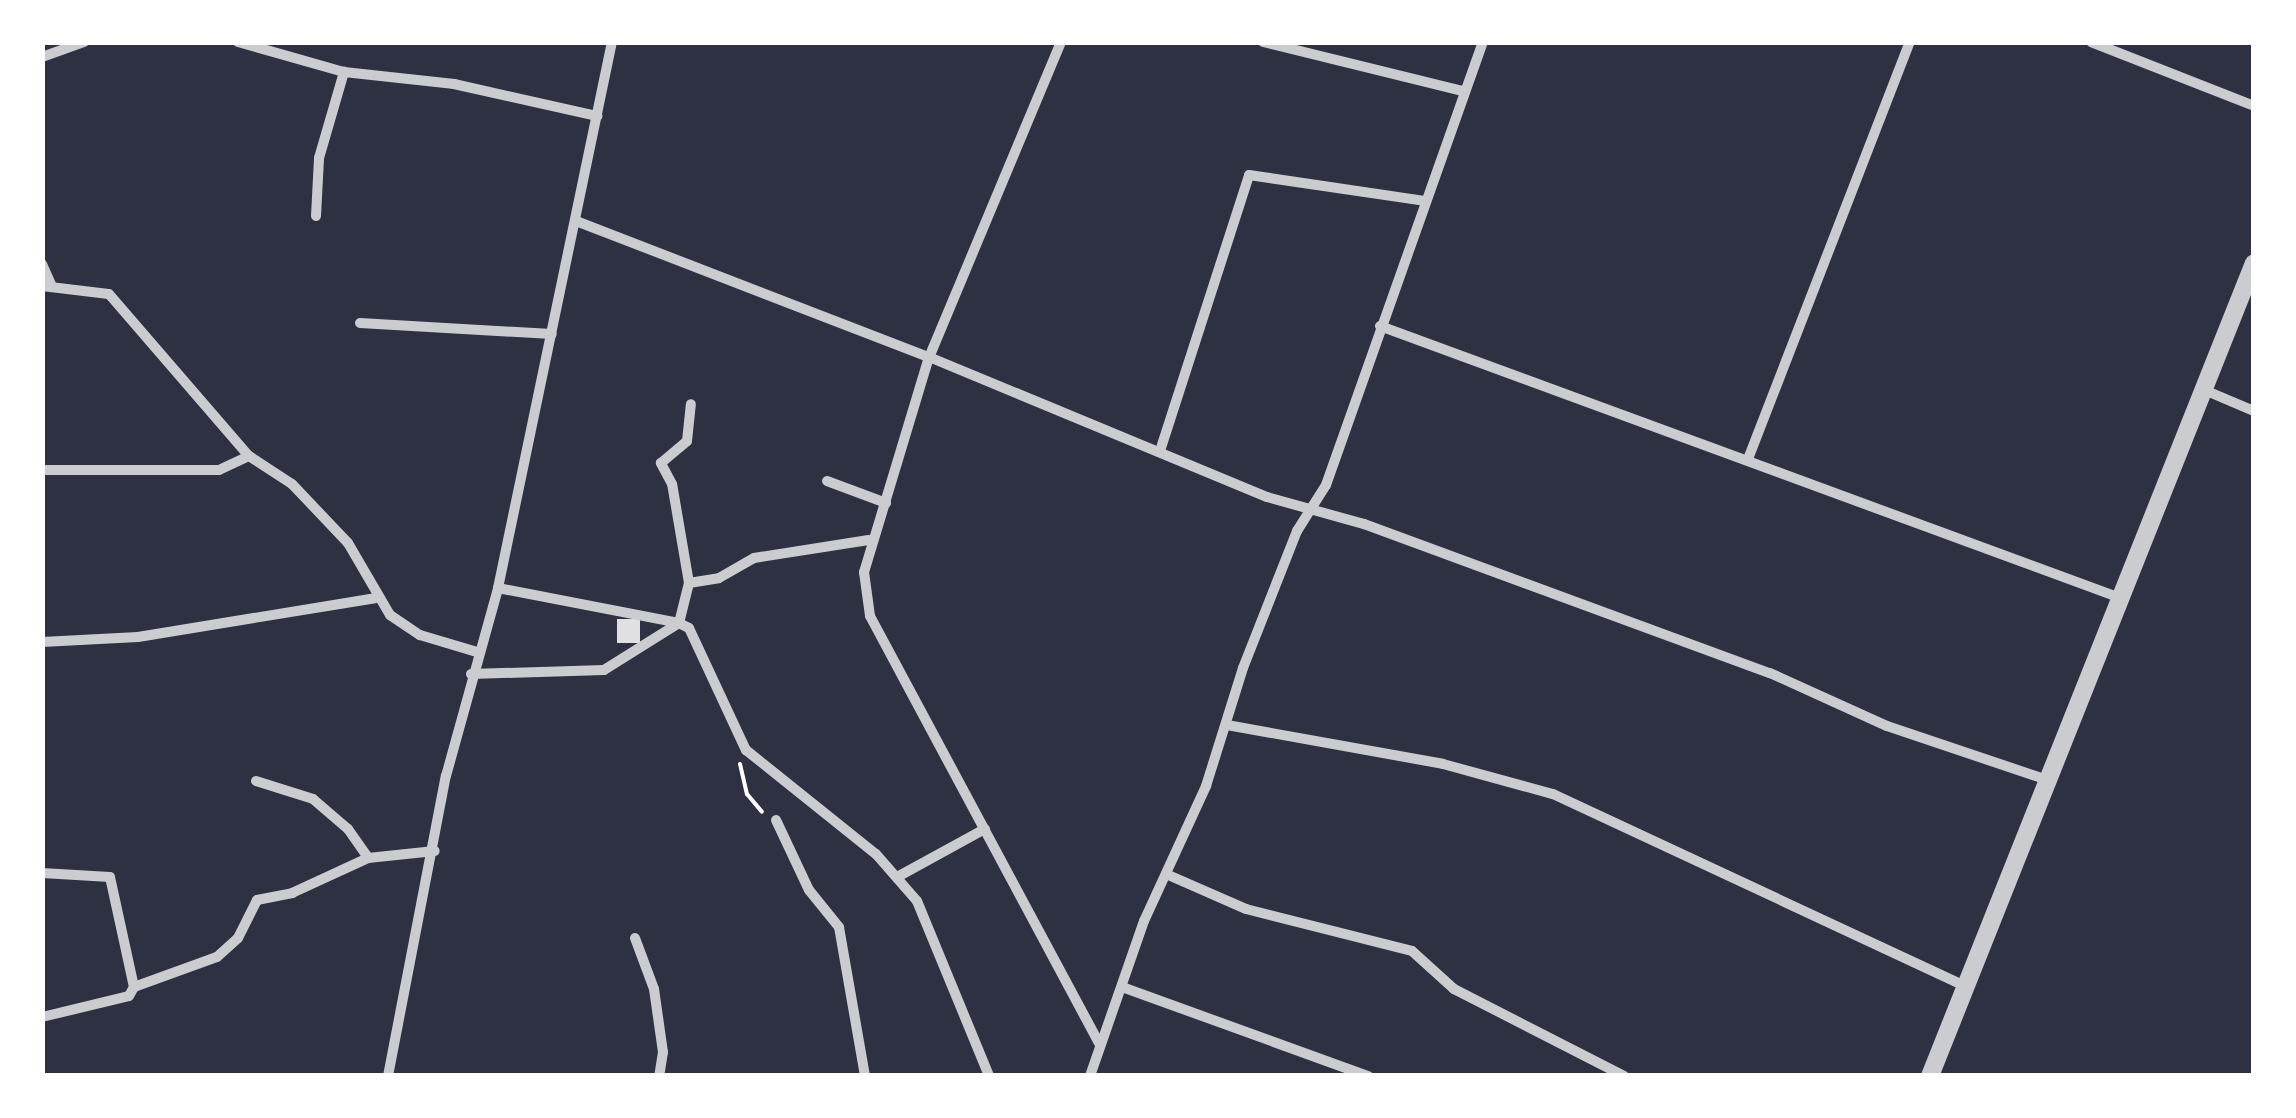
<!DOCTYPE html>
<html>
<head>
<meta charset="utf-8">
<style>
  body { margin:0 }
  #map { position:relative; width:2296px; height:1118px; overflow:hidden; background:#2d3142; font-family:Jost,sans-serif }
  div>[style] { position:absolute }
  .building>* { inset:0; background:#e0e0e3; transform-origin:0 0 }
  .path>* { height:4px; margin:-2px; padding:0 2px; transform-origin:2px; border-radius:2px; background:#fff }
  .minor>* { height:10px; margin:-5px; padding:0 5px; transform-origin:5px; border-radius:5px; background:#caccd0 }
  .tertiary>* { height:18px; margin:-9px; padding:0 9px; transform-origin:9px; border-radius:9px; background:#caccd0 }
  span { translate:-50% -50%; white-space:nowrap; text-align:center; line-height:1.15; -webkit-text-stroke:10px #fff; paint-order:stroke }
  .frame { position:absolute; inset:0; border:45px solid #fff; pointer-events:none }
</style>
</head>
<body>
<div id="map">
  <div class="building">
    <i style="left:617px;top:619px;width:23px;height:24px"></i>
  </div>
  <div class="path">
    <i style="left:740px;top:764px;width:31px;rotate:77deg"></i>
    <i style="left:747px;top:794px;width:23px;rotate:50deg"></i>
  </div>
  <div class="minor">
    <i style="left:238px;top:42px;width:110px;rotate:15.8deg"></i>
    <i style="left:344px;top:72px;width:111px;rotate:6.2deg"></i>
    <i style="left:454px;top:84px;width:147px;rotate:12.6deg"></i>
    <i style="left:1061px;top:42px;width:342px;rotate:112.7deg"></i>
    <i style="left:929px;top:357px;width:225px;rotate:106.8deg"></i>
    <i style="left:864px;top:572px;width:44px;rotate:82.2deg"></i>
    <i style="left:870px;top:616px;width:485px;rotate:61.8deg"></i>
    <i style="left:1263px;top:42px;width:205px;rotate:13.8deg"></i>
    <i style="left:2091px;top:42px;width:175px;rotate:21.4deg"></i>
    <i style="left:42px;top:57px;width:45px;rotate:-19.7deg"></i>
    <i style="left:316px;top:216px;width:58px;rotate:-87deg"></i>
    <i style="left:319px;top:158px;width:90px;rotate:-73.8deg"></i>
    <i style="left:576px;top:221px;width:378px;rotate:21.1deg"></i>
    <i style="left:929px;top:357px;width:366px;rotate:22.5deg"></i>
    <i style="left:1267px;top:497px;width:101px;rotate:15.6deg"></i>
    <i style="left:1364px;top:524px;width:432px;rotate:20.2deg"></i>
    <i style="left:1770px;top:673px;width:128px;rotate:24.4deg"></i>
    <i style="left:1887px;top:726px;width:169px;rotate:18.6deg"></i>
    <i style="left:42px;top:264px;width:24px;rotate:66deg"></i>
    <i style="left:42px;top:286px;width:67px;rotate:6.8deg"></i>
    <i style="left:109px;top:294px;width:214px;rotate:49.2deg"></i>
    <i style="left:249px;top:456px;width:51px;rotate:33.1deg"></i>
    <i style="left:292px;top:484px;width:81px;rotate:46.5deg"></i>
    <i style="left:348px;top:543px;width:83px;rotate:59.7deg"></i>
    <i style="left:390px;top:615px;width:36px;rotate:34deg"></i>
    <i style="left:420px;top:635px;width:59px;rotate:16.6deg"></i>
    <i style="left:360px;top:323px;width:192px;rotate:3.3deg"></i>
    <i style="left:1380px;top:326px;width:792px;rotate:20.17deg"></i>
    <i style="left:2202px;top:389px;width:56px;rotate:22.9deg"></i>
    <i style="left:1160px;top:451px;width:290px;rotate:-72.1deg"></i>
    <i style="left:1249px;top:175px;width:179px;rotate:8.4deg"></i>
    <i style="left:1748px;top:459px;width:447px;rotate:-68.8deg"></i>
    <i style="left:42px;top:470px;width:177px"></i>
    <i style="left:219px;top:470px;width:33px;rotate:-25deg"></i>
    <i style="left:827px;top:481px;width:63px;rotate:20.4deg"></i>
    <i style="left:689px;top:583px;width:100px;rotate:-99.7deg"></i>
    <i style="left:672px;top:484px;width:24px;rotate:-118deg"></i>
    <i style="left:661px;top:463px;width:34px;rotate:-40deg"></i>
    <i style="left:687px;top:441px;width:37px;rotate:-84deg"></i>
    <i style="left:498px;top:588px;width:184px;rotate:10.9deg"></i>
    <i style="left:679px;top:623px;width:41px;rotate:-76deg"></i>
    <i style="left:689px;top:583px;width:30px;rotate:-9deg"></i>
    <i style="left:719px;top:578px;width:40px;rotate:-29.7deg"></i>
    <i style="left:754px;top:558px;width:116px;rotate:-8.9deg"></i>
    <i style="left:42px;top:642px;width:96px;rotate:-3deg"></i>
    <i style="left:138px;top:637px;width:240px;rotate:-9.3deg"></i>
    <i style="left:471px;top:674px;width:133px;rotate:-1.7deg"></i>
    <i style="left:604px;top:670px;width:89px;rotate:-32.1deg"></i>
    <i style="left:679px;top:623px;width:11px;rotate:27deg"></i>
    <i style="left:689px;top:628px;width:135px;rotate:65deg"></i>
    <i style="left:746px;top:750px;width:166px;rotate:38.7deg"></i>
    <i style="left:876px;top:854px;width:62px;rotate:48.9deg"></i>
    <i style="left:917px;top:901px;width:189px;rotate:67.6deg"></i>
    <i style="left:1227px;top:725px;width:219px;rotate:10.2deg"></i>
    <i style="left:1443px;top:764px;width:114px;rotate:15.3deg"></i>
    <i style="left:1553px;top:794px;width:457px;rotate:25deg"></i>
    <i style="left:256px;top:781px;width:60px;rotate:17.5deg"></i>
    <i style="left:313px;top:799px;width:46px;rotate:40.6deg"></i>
    <i style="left:348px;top:829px;width:35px;rotate:55deg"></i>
    <i style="left:776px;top:820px;width:77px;rotate:64.8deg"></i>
    <i style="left:809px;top:890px;width:48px;rotate:51deg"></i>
    <i style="left:839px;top:927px;width:151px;rotate:80.1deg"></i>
    <i style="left:42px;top:873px;width:68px;rotate:3.4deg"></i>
    <i style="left:110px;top:877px;width:113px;rotate:77.7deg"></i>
    <i style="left:1166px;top:874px;width:87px;rotate:23.6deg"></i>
    <i style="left:1246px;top:909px;width:171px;rotate:14.2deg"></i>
    <i style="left:1412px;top:951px;width:57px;rotate:42.1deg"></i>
    <i style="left:1454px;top:989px;width:191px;rotate:27.1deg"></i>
    <i style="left:899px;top:876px;width:98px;rotate:-28.7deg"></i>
    <i style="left:635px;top:938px;width:54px;rotate:69.6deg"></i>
    <i style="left:654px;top:989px;width:64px;rotate:81.9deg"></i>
    <i style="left:663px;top:1052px;width:24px;rotate:99deg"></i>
    <i style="left:1122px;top:987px;width:262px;rotate:19.9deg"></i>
    <i style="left:42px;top:1017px;width:89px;rotate:-13.6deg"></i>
    <i style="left:129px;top:996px;width:10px;rotate:-61deg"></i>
    <i style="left:134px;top:987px;width:88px;rotate:-19.9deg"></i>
    <i style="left:217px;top:957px;width:28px;rotate:-42deg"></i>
    <i style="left:238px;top:938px;width:42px;rotate:-63.4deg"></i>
    <i style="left:257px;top:900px;width:36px;rotate:-11deg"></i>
    <i style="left:292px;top:893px;width:84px;rotate:-24.7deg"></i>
    <i style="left:368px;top:858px;width:67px;rotate:-6deg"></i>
    <i style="left:388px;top:1076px;width:306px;rotate:-79.1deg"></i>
    <i style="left:446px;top:776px;width:195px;rotate:-74.5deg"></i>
    <i style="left:498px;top:588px;width:558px;rotate:-78.21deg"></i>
    <i style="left:1090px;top:1076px;width:164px;rotate:-70.8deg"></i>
    <i style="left:1144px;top:921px;width:149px;rotate:-65.3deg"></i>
    <i style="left:1206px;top:786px;width:124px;rotate:-72.6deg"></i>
    <i style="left:1243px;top:668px;width:147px;rotate:-68.5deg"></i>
    <i style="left:1297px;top:531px;width:54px;rotate:-57.8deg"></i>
    <i style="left:1326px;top:485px;width:470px;rotate:-70.5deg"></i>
  </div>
  <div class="tertiary">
    <i style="left:1930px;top:1076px;width:875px;rotate:-68.27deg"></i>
  </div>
  <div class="frame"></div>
</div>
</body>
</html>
